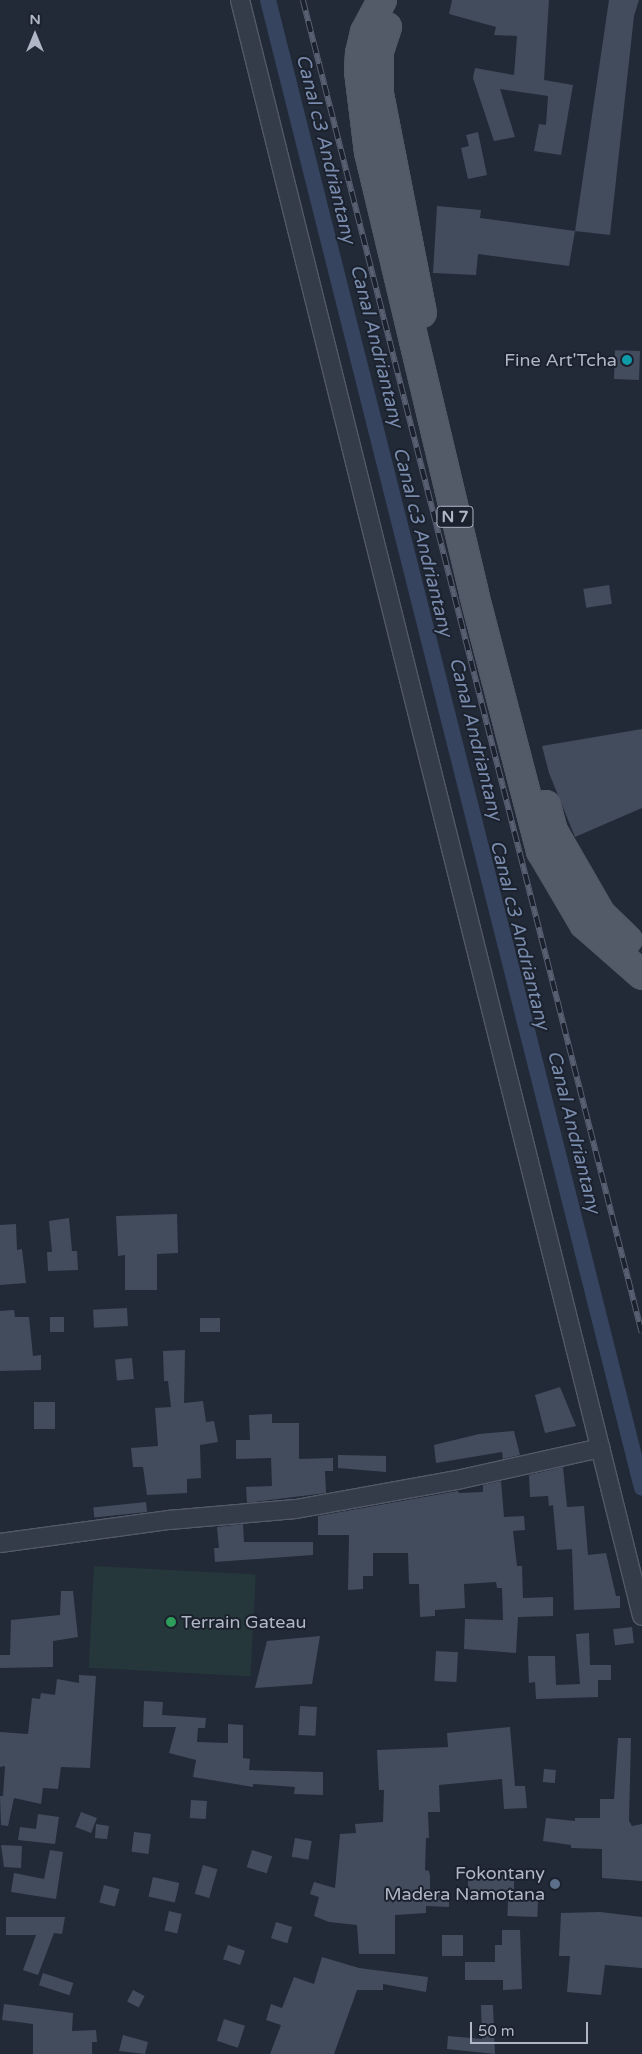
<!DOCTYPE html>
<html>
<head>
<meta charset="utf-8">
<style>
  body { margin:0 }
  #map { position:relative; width:642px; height:2054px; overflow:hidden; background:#222a38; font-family:"Varela Round",sans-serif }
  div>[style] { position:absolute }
  .green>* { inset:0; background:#25373a; transform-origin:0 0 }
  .stream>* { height:4.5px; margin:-2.25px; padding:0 2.25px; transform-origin:2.25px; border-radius:2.25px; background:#36445f }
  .canal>* { height:16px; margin:-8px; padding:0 8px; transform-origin:8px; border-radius:8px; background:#36445f }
  .building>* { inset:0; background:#434c5d; transform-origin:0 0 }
  .roads { filter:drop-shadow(1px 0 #535966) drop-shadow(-1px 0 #535966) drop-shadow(0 1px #535966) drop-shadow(0 -1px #535966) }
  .minor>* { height:18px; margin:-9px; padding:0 9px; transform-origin:9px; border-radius:9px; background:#353c49 }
  .primary>* { height:28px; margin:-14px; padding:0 14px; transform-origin:14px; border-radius:14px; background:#535b69 }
  .rail>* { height:5.5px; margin-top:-2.75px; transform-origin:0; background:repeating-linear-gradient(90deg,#1b212d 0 11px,#575f70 0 22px); box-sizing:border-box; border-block:1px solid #575f70 }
  .dots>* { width:14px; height:14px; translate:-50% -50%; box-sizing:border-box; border:2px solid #1b212d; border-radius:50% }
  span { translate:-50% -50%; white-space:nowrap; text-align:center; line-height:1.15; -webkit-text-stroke:4px #1b212d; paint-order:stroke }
  .shield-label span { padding:1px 4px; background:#1b212d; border:1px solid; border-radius:4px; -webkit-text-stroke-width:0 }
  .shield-label { font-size:16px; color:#b0b6c5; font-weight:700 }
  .poi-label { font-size:18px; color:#b0b6c5 }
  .right { translate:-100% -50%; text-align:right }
  .left { translate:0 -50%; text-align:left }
  .water-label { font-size:19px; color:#798bac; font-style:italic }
  .north { position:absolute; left:10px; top:10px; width:50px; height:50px; -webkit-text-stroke:4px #1b212d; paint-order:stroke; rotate:0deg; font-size:14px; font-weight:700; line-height:20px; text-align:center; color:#b0b6c5 }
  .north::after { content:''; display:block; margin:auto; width:18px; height:22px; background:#b0b6c5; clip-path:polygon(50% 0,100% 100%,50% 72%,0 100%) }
  .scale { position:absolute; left:470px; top:2022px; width:118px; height:22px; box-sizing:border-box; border:2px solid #b0b6c5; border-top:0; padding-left:6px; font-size:15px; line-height:18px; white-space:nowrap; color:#b0b6c5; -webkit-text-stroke:4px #1b212d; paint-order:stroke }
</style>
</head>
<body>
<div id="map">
  <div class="green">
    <i style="left:94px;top:1566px;width:162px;height:102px;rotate:3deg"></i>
  </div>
  <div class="stream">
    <i style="left:272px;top:0;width:1215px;rotate:76.09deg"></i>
  </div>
  <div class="canal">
    <i style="left:268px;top:0;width:1534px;rotate:75.89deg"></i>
  </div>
  <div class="building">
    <i style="clip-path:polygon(452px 0,549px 0,544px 80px,573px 85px,561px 155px,534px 151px,539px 124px,546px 125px,548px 96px,500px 89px,515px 137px,494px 141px,473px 78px,475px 68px,514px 75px,517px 36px,494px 35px,496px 27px,449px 14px)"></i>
    <i style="clip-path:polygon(609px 0,639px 0,634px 16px,610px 235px,575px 231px)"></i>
    <i style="clip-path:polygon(478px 132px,487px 175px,468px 179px,461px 148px,469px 146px,466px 135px)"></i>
    <i style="clip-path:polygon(437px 206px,481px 210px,480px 218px,575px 231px,569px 266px,478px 254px,476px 275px,433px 273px)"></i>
    <i style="left:640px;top:351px;width:29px;height:25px;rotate:92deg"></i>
    <i style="left:609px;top:585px;width:19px;height:26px;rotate:81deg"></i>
    <i style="clip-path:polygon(642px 729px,642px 808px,575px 837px,549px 773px,542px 746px)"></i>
    <i style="clip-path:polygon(177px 1214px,178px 1253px,157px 1254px,157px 1290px,125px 1290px,125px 1255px,118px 1256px,116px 1216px)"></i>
    <i style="clip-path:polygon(69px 1218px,72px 1251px,77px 1251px,78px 1270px,48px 1271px,47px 1252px,52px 1252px,49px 1221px)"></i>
    <i style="clip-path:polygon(16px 1224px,17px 1250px,22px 1249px,26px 1283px,0 1285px,0 1225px)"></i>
    <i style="left:127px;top:1308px;width:18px;height:34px;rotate:87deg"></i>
    <i style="clip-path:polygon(14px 1310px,15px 1317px,29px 1317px,33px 1356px,41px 1355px,41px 1370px,0 1371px,0 1311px)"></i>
    <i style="left:50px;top:1317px;width:14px;height:15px"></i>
    <i style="left:220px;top:1318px;width:14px;height:20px;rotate:90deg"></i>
    <i style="clip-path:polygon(185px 1350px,184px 1403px,203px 1401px,206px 1422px,214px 1421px,218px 1442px,200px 1445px,201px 1478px,187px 1479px,187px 1493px,147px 1495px,143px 1467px,133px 1467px,131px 1448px,158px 1446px,155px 1408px,171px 1407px,168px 1381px,164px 1381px,163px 1351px)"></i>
    <i style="left:132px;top:1358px;width:21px;height:17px;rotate:85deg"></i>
    <i style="clip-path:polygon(560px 1387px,576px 1426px,545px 1433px,535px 1395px)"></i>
    <i style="left:34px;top:1402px;width:21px;height:27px"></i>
    <i style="clip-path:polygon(272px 1414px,272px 1423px,299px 1423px,299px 1459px,333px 1458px,333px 1471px,325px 1471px,326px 1493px,247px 1503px,246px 1487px,272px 1486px,271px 1458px,236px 1459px,236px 1440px,250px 1440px,249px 1415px)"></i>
    <i style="clip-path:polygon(514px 1431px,520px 1455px,503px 1459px,502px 1452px,436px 1463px,434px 1445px,479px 1434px)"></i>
    <i style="clip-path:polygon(338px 1455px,386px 1456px,386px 1472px,338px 1468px)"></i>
    <i style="clip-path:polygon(563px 1467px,567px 1507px,584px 1506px,588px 1555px,606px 1553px,616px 1596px,620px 1596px,620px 1608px,574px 1610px,572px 1549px,557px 1550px,553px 1505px,549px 1506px,548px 1496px,530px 1497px,529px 1475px)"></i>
    <i style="clip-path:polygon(501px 1481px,504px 1517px,524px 1516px,525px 1530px,513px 1531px,517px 1566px,522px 1566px,523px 1598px,553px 1597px,553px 1616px,518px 1617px,516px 1653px,464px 1649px,465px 1619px,503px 1620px,502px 1588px,497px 1588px,496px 1582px,464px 1584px,465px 1608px,435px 1610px,435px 1616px,420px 1617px,419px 1584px,409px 1584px,408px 1553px,373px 1553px,373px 1576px,363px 1576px,363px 1589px,348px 1590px,349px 1535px,318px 1535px,318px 1516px,458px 1491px,459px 1493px,483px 1492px,483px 1485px)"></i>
    <i style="left:146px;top:1502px;width:10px;height:53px;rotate:84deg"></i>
    <i style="clip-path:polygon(243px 1524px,244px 1542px,313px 1542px,313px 1555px,215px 1562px,214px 1548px,219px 1548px,217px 1527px)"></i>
    <i style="clip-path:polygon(61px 1591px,73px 1591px,78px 1637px,53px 1641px,53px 1667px,0 1668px,0 1655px,10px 1655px,11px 1620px,60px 1615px)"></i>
    <i style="left:632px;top:1627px;width:16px;height:19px;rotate:83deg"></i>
    <i style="clip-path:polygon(589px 1633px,590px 1665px,611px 1665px,611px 1680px,598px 1680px,598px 1697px,536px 1699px,535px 1682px,529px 1683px,528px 1656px,555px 1656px,556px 1685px,580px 1684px,576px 1634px)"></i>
    <i style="clip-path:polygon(320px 1636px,312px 1684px,255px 1688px,267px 1641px)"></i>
    <i style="left:436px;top:1651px;width:22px;height:30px;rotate:3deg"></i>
    <i style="clip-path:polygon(79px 1675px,96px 1676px,90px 1768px,61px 1767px,58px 1789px,43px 1788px,41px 1804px,14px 1798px,8px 1826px,1px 1825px,0 1796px,3px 1796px,5px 1766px,0 1767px,0 1732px,28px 1734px,32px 1698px,40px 1699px,41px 1693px,55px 1695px,57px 1679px,79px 1683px)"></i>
    <i style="clip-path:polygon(144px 1701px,163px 1702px,162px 1715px,206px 1718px,205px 1728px,198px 1728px,197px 1742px,228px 1743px,228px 1724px,243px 1725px,243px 1758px,250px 1759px,249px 1770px,323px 1772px,323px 1795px,294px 1794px,295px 1787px,253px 1784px,253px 1787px,193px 1777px,196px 1760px,169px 1753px,176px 1727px,143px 1727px)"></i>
    <i style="left:300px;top:1706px;width:17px;height:29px;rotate:3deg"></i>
    <i style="clip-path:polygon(510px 1727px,515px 1786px,525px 1786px,527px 1808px,504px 1809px,502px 1779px,439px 1785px,440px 1812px,428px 1812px,429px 1838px,426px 1838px,425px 1870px,429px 1871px,430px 1876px,430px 1894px,449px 1894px,449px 1907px,426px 1906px,426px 1913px,395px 1915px,395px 1954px,359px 1954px,357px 1925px,329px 1922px,314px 1916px,319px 1897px,310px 1894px,314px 1882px,335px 1888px,340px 1834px,356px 1833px,355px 1824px,383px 1822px,384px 1790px,379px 1790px,377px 1750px,448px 1747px,447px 1733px)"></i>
    <i style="clip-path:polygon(618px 1738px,631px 1738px,629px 1821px,632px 1826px,642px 1824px,642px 1881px,602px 1878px,602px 1849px,571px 1848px,571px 1845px,543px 1841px,546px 1818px,575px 1821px,575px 1818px,600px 1818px,600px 1799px,614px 1799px)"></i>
    <i style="left:544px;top:1769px;width:12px;height:13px;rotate:5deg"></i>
    <i style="left:191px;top:1800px;width:16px;height:18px;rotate:4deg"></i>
    <i style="left:81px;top:1812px;width:17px;height:16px;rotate:21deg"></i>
    <i style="clip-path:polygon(38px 1814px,59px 1817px,55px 1844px,18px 1840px,20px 1827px,36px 1829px)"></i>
    <i style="clip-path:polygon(96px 1824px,109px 1826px,107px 1839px,95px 1838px)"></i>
    <i style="left:134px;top:1832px;width:17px;height:20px;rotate:7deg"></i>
    <i style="left:295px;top:1838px;width:17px;height:19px;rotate:10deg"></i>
    <i style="clip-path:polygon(1px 1845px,22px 1846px,21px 1868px,4px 1867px)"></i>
    <i style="clip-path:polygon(50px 1850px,63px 1852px,56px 1899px,11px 1892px,14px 1873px,44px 1879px)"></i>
    <i style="left:252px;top:1850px;width:21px;height:18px;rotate:17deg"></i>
    <i style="left:203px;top:1865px;width:15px;height:30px;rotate:16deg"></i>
    <i style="left:514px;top:1876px;width:17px;height:46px;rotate:90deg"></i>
    <i style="left:153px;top:1877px;width:27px;height:20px;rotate:13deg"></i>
    <i style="left:104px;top:1885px;width:16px;height:18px;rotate:15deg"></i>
    <i style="left:508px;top:1900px;width:30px;height:16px;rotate:2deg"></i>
    <i style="left:169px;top:1911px;width:13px;height:20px;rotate:13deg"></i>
    <i style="clip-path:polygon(600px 1912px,642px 1917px,642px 1968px,605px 1965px,601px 1995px,567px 1992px,570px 1956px,559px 1956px,561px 1913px)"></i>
    <i style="clip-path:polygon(6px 1917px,65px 1917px,62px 1934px,54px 1933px,38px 1975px,23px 1970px,36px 1935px,6px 1935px)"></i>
    <i style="left:276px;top:1922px;width:17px;height:17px;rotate:17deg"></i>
    <i style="clip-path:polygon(502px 1930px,520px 1930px,522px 1989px,503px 1990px,503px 1980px,465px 1980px,465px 1962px,495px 1962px,495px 1945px,502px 1945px)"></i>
    <i style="left:442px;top:1935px;width:21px;height:21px"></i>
    <i style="left:228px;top:1945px;width:18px;height:15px;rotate:19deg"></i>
    <i style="clip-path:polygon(322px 1957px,359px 1968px,428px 1977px,426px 1992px,383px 1984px,383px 1990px,357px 1990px,334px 2054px,270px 2054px,281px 2025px,266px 2020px,271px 2004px,282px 2008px,294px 1977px,314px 1984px)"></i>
    <i style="left:43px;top:1973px;width:32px;height:13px;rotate:18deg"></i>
    <i style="left:133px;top:1990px;width:13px;height:13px;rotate:27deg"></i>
    <i style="clip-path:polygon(4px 2004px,73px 2013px,72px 2031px,96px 2030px,97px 2042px,92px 2042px,92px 2054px,33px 2054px,33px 2024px,2px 2020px)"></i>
    <i style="clip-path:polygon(481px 2005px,493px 2005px,495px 2054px,447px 2049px,448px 2036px,482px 2039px)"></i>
    <i style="left:224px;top:2019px;width:22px;height:23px;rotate:18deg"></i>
    <i style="clip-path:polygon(123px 2035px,148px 2042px,145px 2054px,119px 2051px)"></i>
  </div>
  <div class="roads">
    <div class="minor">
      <i style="left:240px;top:0;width:1665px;rotate:76.03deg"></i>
      <i style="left:0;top:1543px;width:171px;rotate:-7.8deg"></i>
      <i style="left:169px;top:1520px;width:127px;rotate:-5deg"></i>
      <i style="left:296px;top:1509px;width:164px;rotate:-10.2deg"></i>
      <i style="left:457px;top:1480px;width:147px;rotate:-12.6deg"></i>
    </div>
    <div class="primary">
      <i style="left:382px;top:0;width:36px;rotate:118deg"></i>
      <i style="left:365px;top:32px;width:22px;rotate:103deg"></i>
      <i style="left:360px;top:53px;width:18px;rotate:93deg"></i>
      <i style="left:359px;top:71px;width:82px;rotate:83deg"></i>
      <i style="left:369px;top:152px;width:454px;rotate:76.6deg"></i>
      <i style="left:474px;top:594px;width:266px;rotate:75.4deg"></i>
      <i style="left:541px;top:851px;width:85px;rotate:59.5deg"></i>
      <i style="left:584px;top:924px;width:77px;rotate:41.3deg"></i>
      <i style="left:387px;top:27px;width:25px;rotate:108deg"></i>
      <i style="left:379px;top:51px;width:43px;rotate:90deg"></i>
      <i style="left:379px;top:94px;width:223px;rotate:78.9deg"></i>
      <i style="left:546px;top:805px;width:27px;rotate:75deg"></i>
      <i style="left:553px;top:831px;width:96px;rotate:60deg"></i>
      <i style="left:601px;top:914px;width:37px;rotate:44deg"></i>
    </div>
  </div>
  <div class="rail">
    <i style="left:303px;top:0;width:1375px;rotate:75.73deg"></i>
  </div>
  <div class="dots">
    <i style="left:627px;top:360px;background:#0f9aa8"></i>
    <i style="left:171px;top:1622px;background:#2e9e5b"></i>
    <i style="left:555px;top:1884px;background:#5c6f8a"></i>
  </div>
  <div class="shield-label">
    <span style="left:455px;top:517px">N 7</span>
  </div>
  <div class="poi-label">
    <span class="right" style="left:617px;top:360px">Fine Art'Tcha</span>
    <span class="left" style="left:181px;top:1622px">Terrain Gateau</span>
    <span class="right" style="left:545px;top:1884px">Fokontany<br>Madera Namotana</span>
  </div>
  <div class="water-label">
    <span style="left:325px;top:149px;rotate:76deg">Canal c3 Andriantany</span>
    <span style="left:376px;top:346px;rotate:76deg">Canal Andriantany</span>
    <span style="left:422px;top:542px;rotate:76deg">Canal c3 Andriantany</span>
    <span style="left:475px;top:739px;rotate:76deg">Canal Andriantany</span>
    <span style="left:519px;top:935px;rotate:76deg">Canal c3 Andriantany</span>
    <span style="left:573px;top:1132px;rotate:76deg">Canal Andriantany</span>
  </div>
  <div class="north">N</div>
  <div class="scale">50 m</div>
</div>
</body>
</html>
